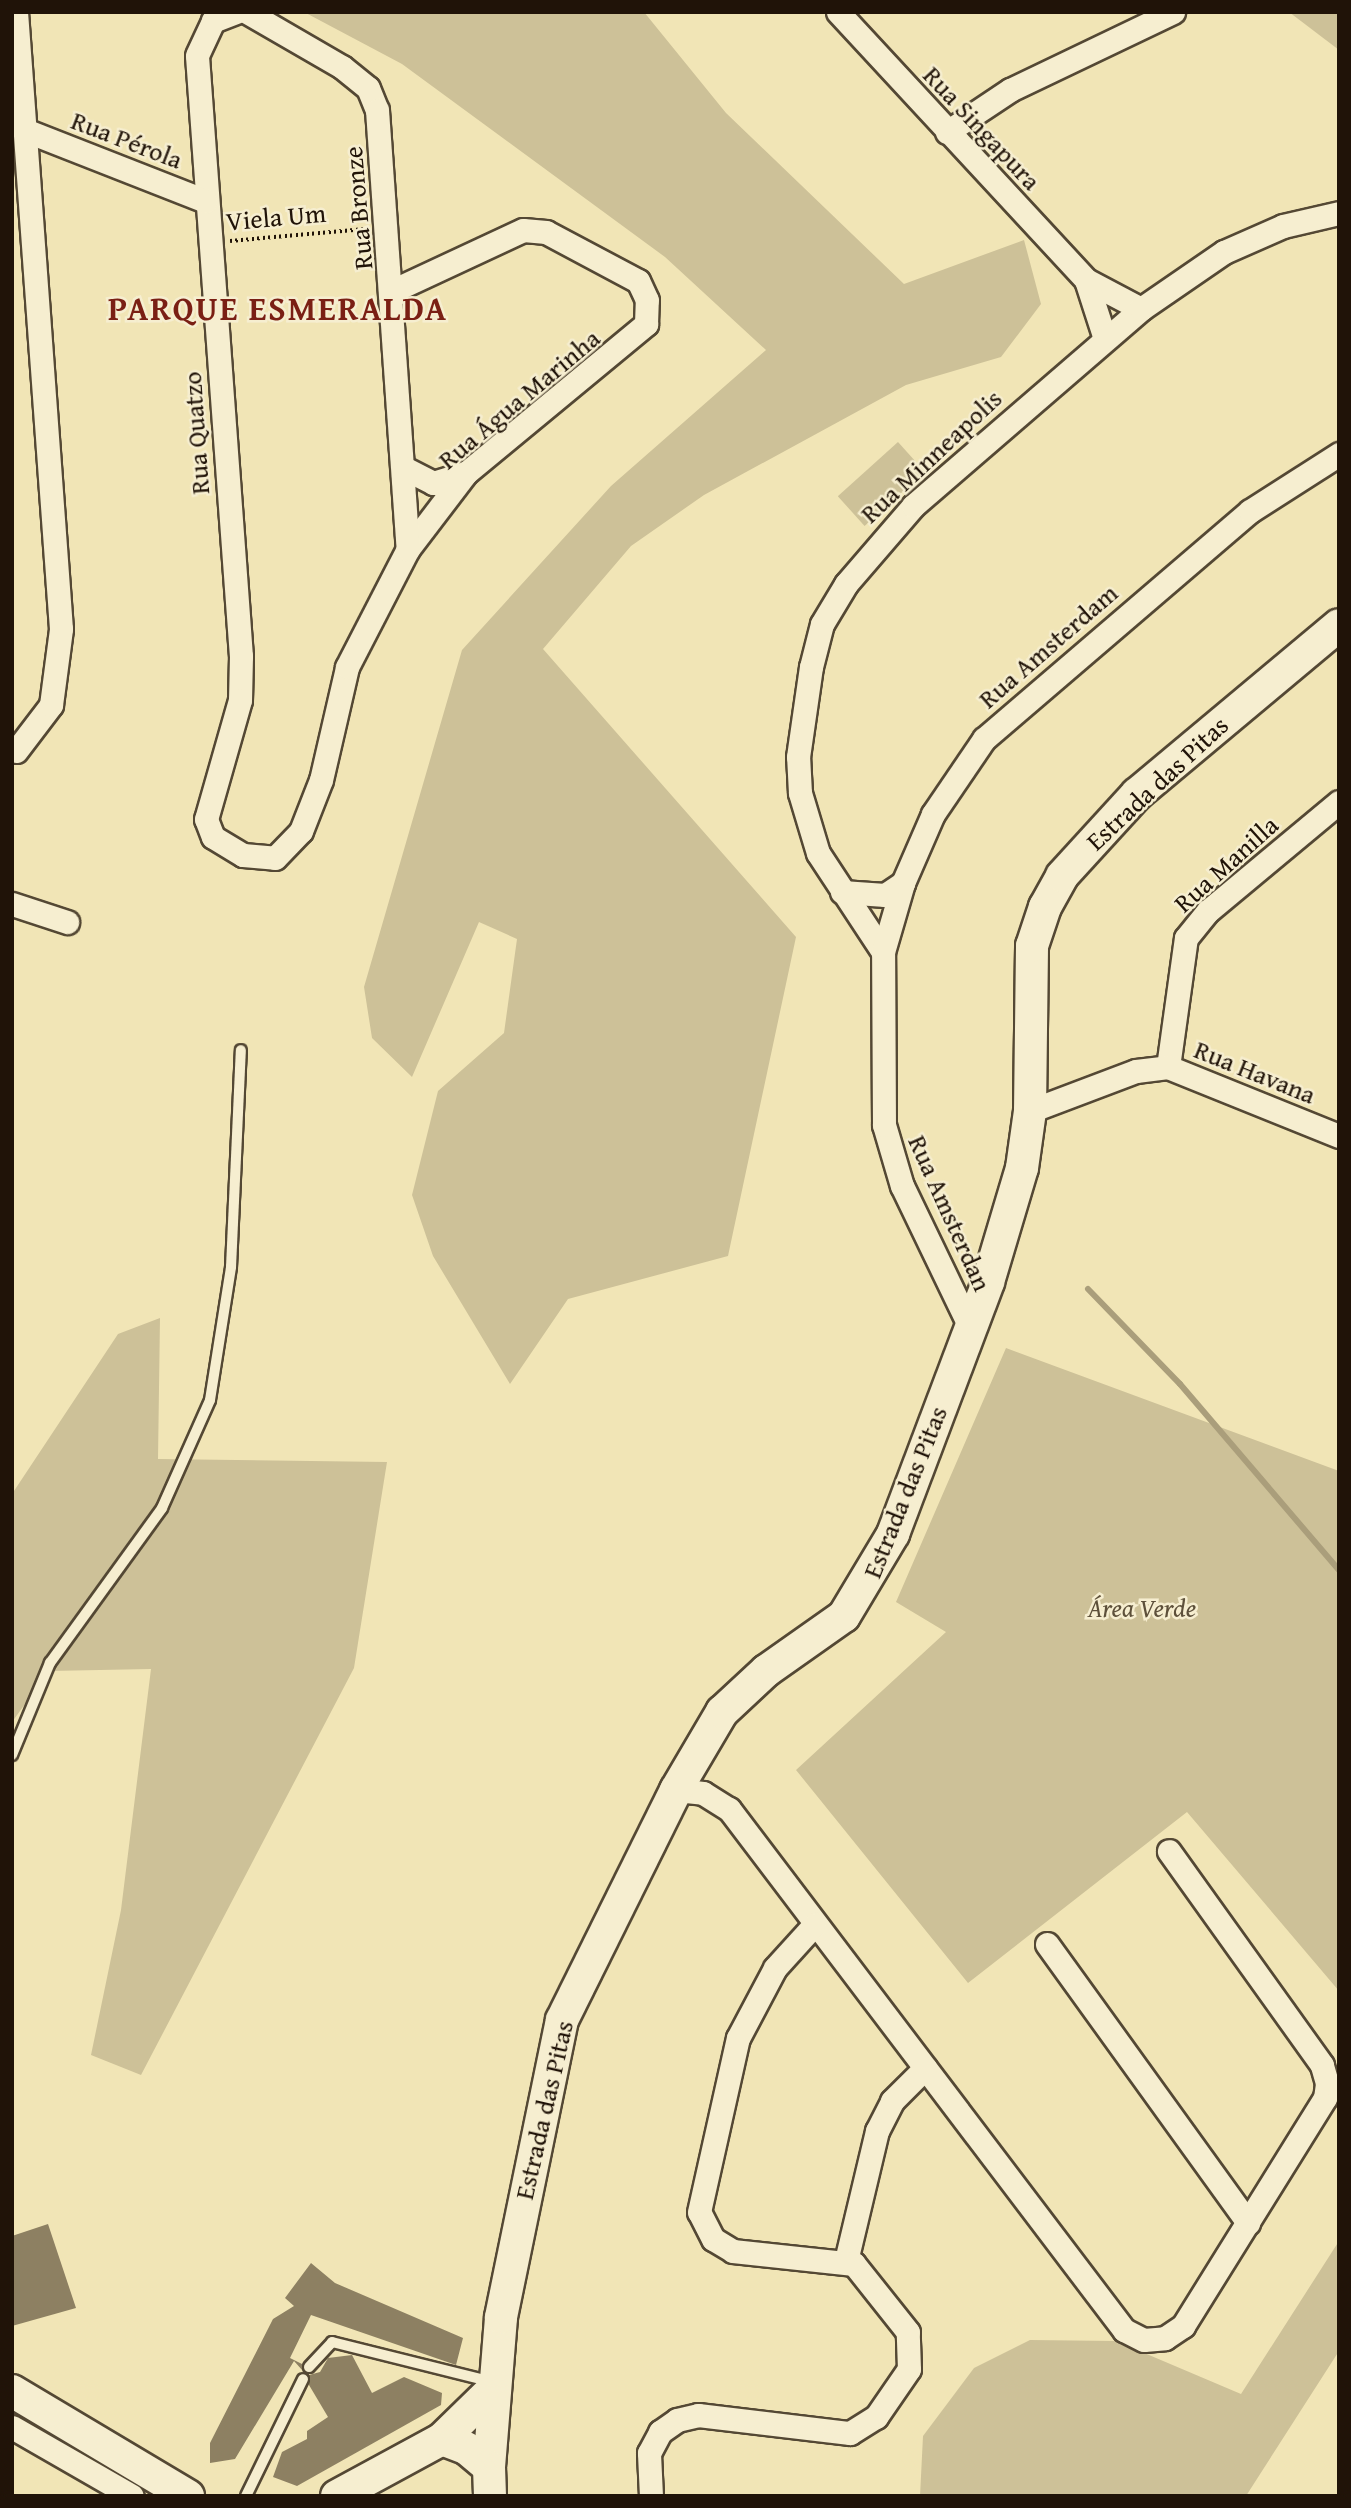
<!DOCTYPE html>
<html>
<head>
<meta charset="utf-8">
<style>
  body { margin:0 }
  #map { position:relative; width:1351px; height:2508px; overflow:hidden; background:#f1e5b6; font-family:"Gentium Book Plus",serif }
  div>[style] { position:absolute }
  .green>* { inset:0; background:#cdc198; transform-origin:0 0 }
  .stream>* { height:6px; margin:-3px; padding:0 3px; transform-origin:3px; border-radius:3px; background:#aa9e7b }
  .building>* { inset:0; background:#8d8062 }
  .path>* { height:3.5px; margin-top:-1.75px; transform-origin:0; background:repeating-linear-gradient(90deg,#201308 0 2px,transparent 0 5.5px) }
  .roads { filter:drop-shadow(2px 0 #544834) drop-shadow(-2px 0 #544834) drop-shadow(0 2px #544834) drop-shadow(0 -2px #544834) }
  .lane>* { height:10px; margin:-5px; padding:0 5px; transform-origin:5px; border-radius:5px; background:#f6eed0 }
  .street>* { height:23px; margin:-11.5px; padding:0 11.5px; transform-origin:11.5px; border-radius:11.5px; background:#f6eed0 }
  .secondary>* { height:32px; margin:-16px; padding:0 16px; transform-origin:16px; border-radius:16px; background:#f6eed0 }
  span { translate:-50% -50%; white-space:nowrap; text-align:center; line-height:1.15; -webkit-text-stroke:5px #f6eed0; paint-order:stroke }
  .street-label { font-size:26px; color:#201308 }
  .park-label { font-size:26px; color:#5d503a; font-style:italic }
  .district-label { font-size:33px; color:#7a1f14; font-weight:700; letter-spacing:2px }
  .frame { position:absolute; inset:0; border:14px solid #201308; pointer-events:none }
</style>
</head>
<body>
<div id="map">
  <div class="green">
    <i style="clip-path:polygon(304px 12px,644px 12px,726px 113px,904px 284px,1024px 240px,1041px 304px,1001px 357px,906px 385px,704px 495px,631px 546px,543px 649px,796px 937px,728px 1256px,568px 1299px,510px 1384px,433px 1256px,412px 1195px,438px 1091px,504px 1033px,517px 939px,479px 922px,412px 1077px,372px 1038px,364px 987px,462px 650px,611px 486px,766px 350px,665px 257px,402px 64px)"></i>
    <i style="clip-path:polygon(1289px 12px,1339px 12px,1339px 50px)"></i>
    <i style="left:898px;top:442px;width:40px;height:81px;rotate:48deg"></i>
    <i style="clip-path:polygon(160px 1318px,158px 1459px,387px 1462px,354px 1668px,141px 2075px,91px 2055px,121px 1910px,151px 1669px,49px 1671px,12px 1722px,12px 1494px,118px 1334px)"></i>
    <i style="clip-path:polygon(1006px 1348px,1339px 1471px,1339px 1991px,1187px 1812px,968px 1983px,796px 1770px,946px 1632px,896px 1602px)"></i>
    <i style="clip-path:polygon(1339px 2241px,1339px 2351px,1246px 2496px,920px 2496px,923px 2436px,974px 2368px,1030px 2340px,1116px 2341px,1241px 2394px)"></i>
  </div>
  <div class="stream">
    <i style="left:1088px;top:1289px;width:132px;rotate:45.9deg"></i>
    <i style="left:1180px;top:1384px;width:245px;rotate:49.5deg"></i>
  </div>
  <div class="building">
    <i style="clip-path:polygon(48px 2224px,76px 2308px,12px 2326px,12px 2236px)"></i>
    <i style="clip-path:polygon(311px 2263px,335px 2283px,463px 2338px,456px 2365px,311px 2315px,290px 2358px,302px 2364px,303px 2371px,294px 2361px,235px 2459px,210px 2463px,210px 2443px,273px 2319px,294px 2306px,285px 2298px)"></i>
    <i style="clip-path:polygon(352px 2355px,372px 2393px,404px 2377px,442px 2393px,441px 2405px,297px 2486px,273px 2477px,282px 2452px,307px 2439px,307px 2431px,328px 2417px,309px 2385px,309px 2375px,320px 2372px,328px 2358px)"></i>
  </div>
  <div class="path">
    <i style="left:230px;top:241px;width:136px;rotate:-5.1deg"></i>
  </div>
  <div class="roads">
    <div class="lane">
      <i style="left:12px;top:1755px;width:100px;rotate:-67.6deg"></i>
      <i style="left:50px;top:1663px;width:191px;rotate:-54.1deg"></i>
      <i style="left:162px;top:1508px;width:118px;rotate:-66deg"></i>
      <i style="left:210px;top:1400px;width:135px;rotate:-81deg"></i>
      <i style="left:231px;top:1267px;width:217px;rotate:-87.4deg"></i>
      <i style="left:309px;top:2367px;width:34px;rotate:-47deg"></i>
      <i style="left:332px;top:2342px;width:166px;rotate:14deg"></i>
      <i style="left:246px;top:2496px;width:130px;rotate:-64deg"></i>
    </div>
    <div class="street">
      <i style="left:236px;top:12px;width:25px;rotate:159deg"></i>
      <i style="left:213px;top:21px;width:38px;rotate:115deg"></i>
      <i style="left:197px;top:56px;width:602px;rotate:85.81deg"></i>
      <i style="left:241px;top:656px;width:44px;rotate:91.3deg"></i>
      <i style="left:240px;top:700px;width:124px;rotate:105.9deg"></i>
      <i style="left:206px;top:819px;width:19px;rotate:69deg"></i>
      <i style="left:213px;top:837px;width:35px;rotate:31deg"></i>
      <i style="left:243px;top:855px;width:32px;rotate:5deg"></i>
      <i style="left:275px;top:858px;width:37px;rotate:-46deg"></i>
      <i style="left:301px;top:831px;width:55px;rotate:-68.6deg"></i>
      <i style="left:321px;top:780px;width:116px;rotate:-77deg"></i>
      <i style="left:347px;top:667px;width:133px;rotate:-62.7deg"></i>
      <i style="left:408px;top:549px;width:96px;rotate:-52.7deg"></i>
      <i style="left:466px;top:473px;width:234px;rotate:-39.6deg"></i>
      <i style="left:646px;top:324px;width:24px;rotate:-88deg"></i>
      <i style="left:647px;top:300px;width:21px;rotate:-115deg"></i>
      <i style="left:638px;top:281px;width:104px;rotate:-152deg"></i>
      <i style="left:546px;top:232px;width:23px;rotate:-175deg"></i>
      <i style="left:523px;top:230px;width:145px;rotate:155deg"></i>
      <i style="left:247px;top:12px;width:110px;rotate:30.1deg"></i>
      <i style="left:342px;top:67px;width:33px;rotate:39deg"></i>
      <i style="left:368px;top:88px;width:24px;rotate:68deg"></i>
      <i style="left:377px;top:110px;width:440px;rotate:86deg"></i>
      <i style="left:838px;top:12px;width:365px;rotate:47.2deg"></i>
      <i style="left:1086px;top:280px;width:62px;rotate:27.8deg"></i>
      <i style="left:27px;top:131px;width:192px;rotate:21.4deg"></i>
      <i style="left:947px;top:132px;width:76px;rotate:-33.7deg"></i>
      <i style="left:1010px;top:90px;width:181px;rotate:-25.6deg"></i>
      <i style="left:1086px;top:280px;width:62px;rotate:72.1deg"></i>
      <i style="left:404px;top:468px;width:33px;rotate:27deg"></i>
      <i style="left:433px;top:483px;width:34px;rotate:-17deg"></i>
      <i style="left:16px;top:751px;width:58px;rotate:-52.7deg"></i>
      <i style="left:51px;top:705px;width:77px;rotate:-82.5deg"></i>
      <i style="left:61px;top:629px;width:619px;rotate:-94.17deg"></i>
      <i style="left:842px;top:892px;width:43px;rotate:4deg"></i>
      <i style="left:885px;top:895px;width:22px;rotate:-34deg"></i>
      <i style="left:12px;top:904px;width:58px;rotate:18.1deg"></i>
      <i style="left:883px;top:952px;width:118px;rotate:-123.3deg"></i>
      <i style="left:818px;top:853px;width:63px;rotate:-106.7deg"></i>
      <i style="left:800px;top:793px;width:36px;rotate:-93deg"></i>
      <i style="left:798px;top:757px;width:91px;rotate:-81.8deg"></i>
      <i style="left:811px;top:667px;width:44px;rotate:-75.7deg"></i>
      <i style="left:822px;top:624px;width:47px;rotate:-59deg"></i>
      <i style="left:846px;top:584px;width:103px;rotate:-49.3deg"></i>
      <i style="left:913px;top:506px;width:301px;rotate:-40.8deg"></i>
      <i style="left:1141px;top:309px;width:101px;rotate:-34.5deg"></i>
      <i style="left:1224px;top:252px;width:64px;rotate:-23.8deg"></i>
      <i style="left:1283px;top:226px;width:57px;rotate:-13.1deg"></i>
      <i style="left:1168px;top:1067px;width:130px;rotate:-82.1deg"></i>
      <i style="left:1186px;top:938px;width:35px;rotate:-51deg"></i>
      <i style="left:1208px;top:911px;width:170px;rotate:-39.8deg"></i>
      <i style="left:1030px;top:1111px;width:113px;rotate:-20.7deg"></i>
      <i style="left:1136px;top:1071px;width:32px;rotate:-7deg"></i>
      <i style="left:1168px;top:1067px;width:184px;rotate:22deg"></i>
      <i style="left:970px;top:1327px;width:157px;rotate:-115.7deg"></i>
      <i style="left:902px;top:1186px;width:64px;rotate:-106.4deg"></i>
      <i style="left:884px;top:1125px;width:173px;rotate:-90.3deg"></i>
      <i style="left:883px;top:952px;width:72px;rotate:-73.8deg"></i>
      <i style="left:903px;top:883px;width:75px;rotate:-66.5deg"></i>
      <i style="left:933px;top:814px;width:91px;rotate:-55.8deg"></i>
      <i style="left:984px;top:739px;width:350px;rotate:-40.6deg"></i>
      <i style="left:1250px;top:511px;width:106px;rotate:-32.6deg"></i>
      <i style="left:676px;top:1790px;width:27px;rotate:6deg"></i>
      <i style="left:703px;top:1793px;width:31px;rotate:32deg"></i>
      <i style="left:729px;top:1809px;width:654px;rotate:52.83deg"></i>
      <i style="left:1124px;top:2330px;width:22px;rotate:27deg"></i>
      <i style="left:1144px;top:2340px;width:21px;rotate:-5deg"></i>
      <i style="left:1165px;top:2338px;width:22px;rotate:-34deg"></i>
      <i style="left:1183px;top:2326px;width:269px;rotate:-58.1deg"></i>
      <i style="left:1325px;top:2098px;width:15px;rotate:-82deg"></i>
      <i style="left:1327px;top:2083px;width:19px;rotate:-106deg"></i>
      <i style="left:1322px;top:2065px;width:263px;rotate:-125.6deg"></i>
      <i style="left:1047px;top:1944px;width:344px;rotate:54.2deg"></i>
      <i style="left:846px;top:2261px;width:134px;rotate:-76.6deg"></i>
      <i style="left:877px;top:2131px;width:34px;rotate:-63deg"></i>
      <i style="left:892px;top:2101px;width:47px;rotate:-45deg"></i>
      <i style="left:12px;top:2427px;width:138px;rotate:29.9deg"></i>
      <i style="left:651px;top:2496px;width:43px;rotate:-92.7deg"></i>
      <i style="left:649px;top:2453px;width:24px;rotate:-62deg"></i>
      <i style="left:660px;top:2432px;width:21px;rotate:-35deg"></i>
      <i style="left:677px;top:2420px;width:22px;rotate:-13deg"></i>
      <i style="left:698px;top:2415px;width:153px;rotate:6.8deg"></i>
      <i style="left:850px;top:2433px;width:31px;rotate:-32deg"></i>
      <i style="left:876px;top:2417px;width:58px;rotate:-55.5deg"></i>
      <i style="left:909px;top:2369px;width:37px;rotate:-92deg"></i>
      <i style="left:908px;top:2332px;width:87px;rotate:-128.5deg"></i>
      <i style="left:854px;top:2264px;width:122px;rotate:-173.9deg"></i>
      <i style="left:733px;top:2251px;width:23px;rotate:-149deg"></i>
      <i style="left:713px;top:2239px;width:30px;rotate:-117deg"></i>
      <i style="left:699px;top:2212px;width:178px;rotate:-77.4deg"></i>
      <i style="left:738px;top:2038px;width:79px;rotate:-62.1deg"></i>
      <i style="left:775px;top:1968px;width:59px;rotate:-47.7deg"></i>
    </div>
    <div class="secondary">
      <i style="left:12px;top:2391px;width:205px;rotate:30.8deg"></i>
      <i style="left:442px;top:2439px;width:71px;rotate:-44.4deg"></i>
      <i style="left:489px;top:2467px;width:150px;rotate:-85.4deg"></i>
      <i style="left:501px;top:2317px;width:303px;rotate:-78.4deg"></i>
      <i style="left:562px;top:2020px;width:257px;rotate:-63.6deg"></i>
      <i style="left:676px;top:1790px;width:91px;rotate:-59.5deg"></i>
      <i style="left:722px;top:1712px;width:60px;rotate:-43deg"></i>
      <i style="left:766px;top:1671px;width:95px;rotate:-35.2deg"></i>
      <i style="left:844px;top:1616px;width:96px;rotate:-59.1deg"></i>
      <i style="left:893px;top:1534px;width:269px;rotate:-69.3deg"></i>
      <i style="left:988px;top:1282px;width:119px;rotate:-73.4deg"></i>
      <i style="left:1022px;top:1168px;width:58px;rotate:-82deg"></i>
      <i style="left:1030px;top:1111px;width:165px;rotate:-89.3deg"></i>
      <i style="left:1032px;top:946px;width:41px;rotate:-71.6deg"></i>
      <i style="left:1045px;top:907px;width:35px;rotate:-61deg"></i>
      <i style="left:1062px;top:876px;width:111px;rotate:-47.6deg"></i>
      <i style="left:1137px;top:794px;width:263px;rotate:-39.9deg"></i>
      <i style="left:337px;top:2496px;width:119px;rotate:-28.5deg"></i>
      <i style="left:442px;top:2439px;width:26px;rotate:21deg"></i>
      <i style="left:466px;top:2448px;width:30px;rotate:40deg"></i>
      <i style="left:489px;top:2467px;width:29px;rotate:88deg"></i>
    </div>
  </div>
  <div class="street-label">
    <span style="left:982px;top:128px;rotate:47deg">Rua Singapura</span>
    <span style="left:127px;top:140px;rotate:21deg">Rua Pérola</span>
    <span style="left:358px;top:208px;rotate:-95deg">Rua Bronze</span>
    <span style="left:276px;top:217px;rotate:-5deg">Viela Um</span>
    <span style="left:519px;top:399px;rotate:-40deg">Rua Água Marinha</span>
    <span style="left:196px;top:433px;rotate:-94deg">Rua Quatzo</span>
    <span style="left:931px;top:456px;rotate:-43deg">Rua Minneapolis</span>
    <span style="left:1048px;top:646px;rotate:-41deg">Rua Amsterdam</span>
    <span style="left:1157px;top:783px;rotate:-43deg">Estrada das Pitas</span>
    <span style="left:1226px;top:864px;rotate:-42deg">Rua Manilla</span>
    <span style="left:1255px;top:1072px;rotate:22deg">Rua Havana</span>
    <span style="left:950px;top:1213px;rotate:66deg">Rua Amsterdan</span>
    <span style="left:905px;top:1492px;rotate:-68deg">Estrada das Pitas</span>
    <span style="left:544px;top:2110px;rotate:-77deg">Estrada das Pitas</span>
  </div>
  <div class="park-label">
    <span style="left:1142px;top:1608px">Área Verde</span>
  </div>
  <div class="district-label">
    <span style="left:278px;top:309px">PARQUE ESMERALDA</span>
  </div>
  <div class="frame"></div>
</div>
</body>
</html>
